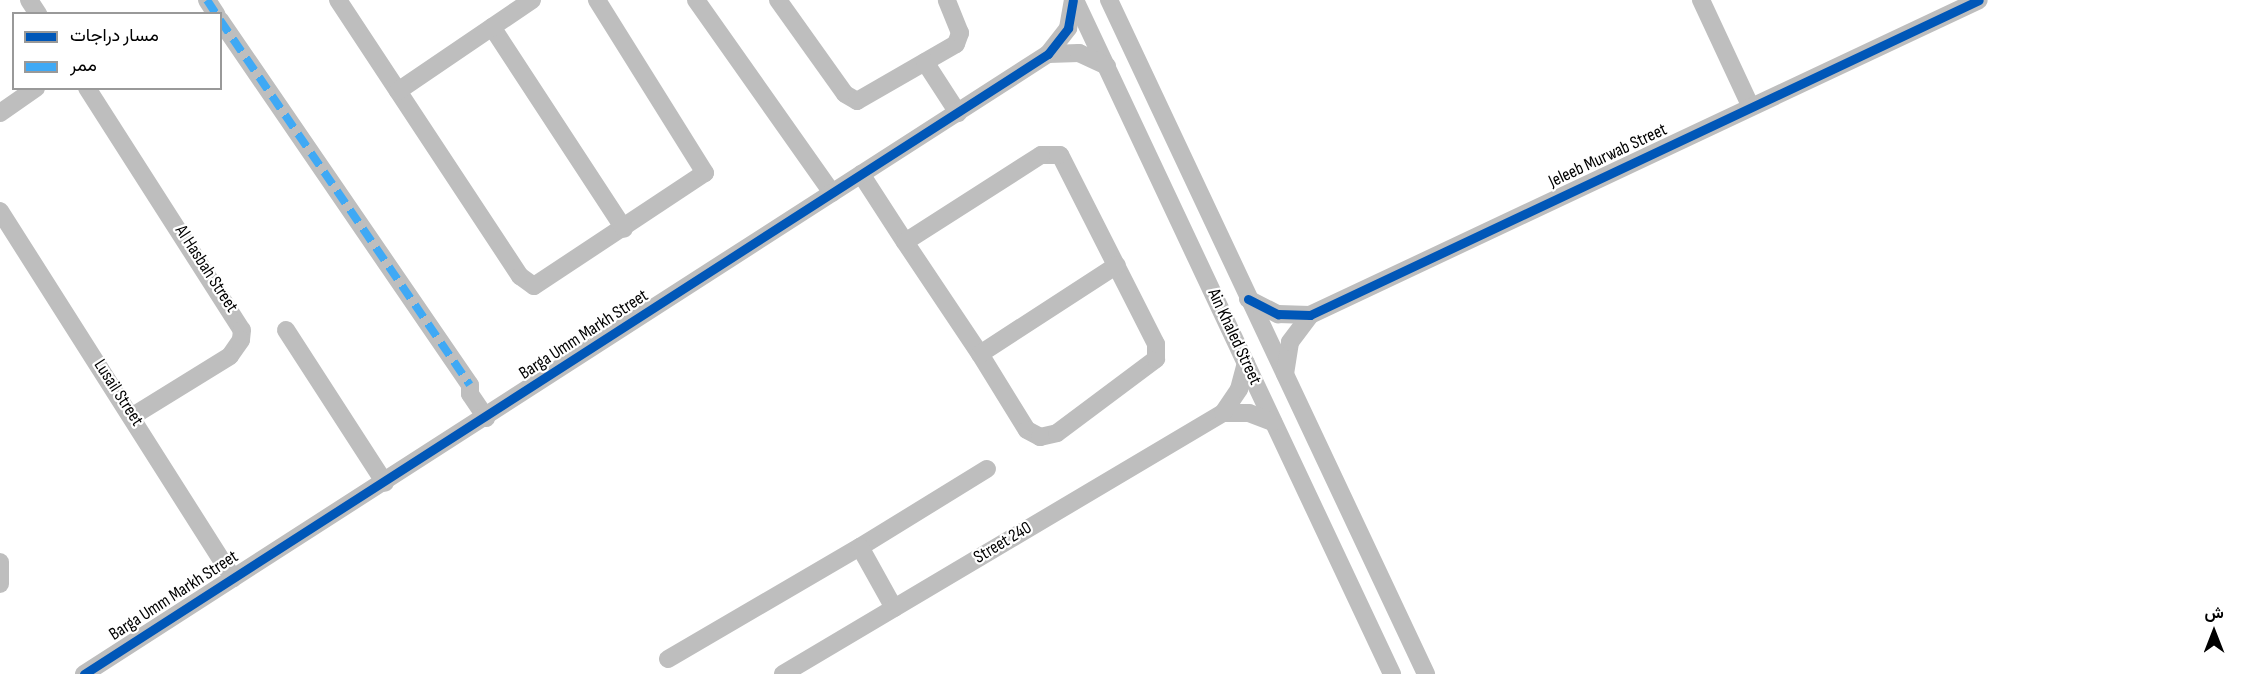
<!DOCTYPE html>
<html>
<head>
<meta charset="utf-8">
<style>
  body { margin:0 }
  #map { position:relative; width:2256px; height:674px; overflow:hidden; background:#fff; font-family:"Sofia Sans Condensed",Vazirmatn,sans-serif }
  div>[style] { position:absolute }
  .minor>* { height:18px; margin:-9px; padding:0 9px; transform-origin:9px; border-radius:9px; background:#bebebe }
  .quiet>* { height:8px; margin-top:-4px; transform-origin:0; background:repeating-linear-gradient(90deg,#3fa9f5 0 15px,transparent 0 23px) }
  .cycleway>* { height:9px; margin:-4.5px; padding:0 4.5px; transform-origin:4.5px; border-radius:4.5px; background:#0057b8 }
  span { translate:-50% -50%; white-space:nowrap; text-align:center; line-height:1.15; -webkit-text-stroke:4.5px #fff; paint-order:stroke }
  .street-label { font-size:18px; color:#000 }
  .legend { position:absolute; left:12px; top:12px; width:210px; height:78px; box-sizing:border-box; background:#fff; border:2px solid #999; margin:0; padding:8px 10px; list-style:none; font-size:18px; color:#000 }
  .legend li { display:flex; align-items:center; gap:12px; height:30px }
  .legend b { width:30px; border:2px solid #999 }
  .north { position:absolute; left:2184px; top:602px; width:60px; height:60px; -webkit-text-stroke:4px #fff; paint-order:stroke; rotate:0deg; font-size:16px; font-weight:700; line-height:24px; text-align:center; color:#000 }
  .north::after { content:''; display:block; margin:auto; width:21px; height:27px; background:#000; clip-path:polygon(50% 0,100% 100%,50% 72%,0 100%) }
</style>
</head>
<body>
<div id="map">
  <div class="minor">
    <i style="left:29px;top:0;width:17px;rotate:57deg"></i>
    <i style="left:207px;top:0;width:17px;rotate:57deg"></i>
    <i style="left:338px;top:0;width:331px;rotate:56.6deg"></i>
    <i style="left:520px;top:276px;width:17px;rotate:36deg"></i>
    <i style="left:534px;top:286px;width:205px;rotate:-33.5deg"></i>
    <i style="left:705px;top:173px;width:204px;rotate:-122deg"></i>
    <i style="left:696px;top:0;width:236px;rotate:54.8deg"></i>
    <i style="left:778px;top:0;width:115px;rotate:54.5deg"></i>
    <i style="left:845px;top:94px;width:14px;rotate:30deg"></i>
    <i style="left:857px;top:101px;width:114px;rotate:-29.9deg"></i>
    <i style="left:956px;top:44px;width:12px;rotate:-70deg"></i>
    <i style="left:960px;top:33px;width:35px;rotate:-112deg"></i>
    <i style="left:1075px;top:0;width:745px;rotate:64.81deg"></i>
    <i style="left:1109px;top:0;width:745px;rotate:64.81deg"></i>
    <i style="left:1701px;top:0;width:118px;rotate:65deg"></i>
    <i style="left:220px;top:20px;width:442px;rotate:55.6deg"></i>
    <i style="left:470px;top:385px;width:9px;rotate:90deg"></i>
    <i style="left:470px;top:394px;width:29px;rotate:56deg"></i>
    <i style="left:492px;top:27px;width:241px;rotate:56.8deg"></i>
    <i style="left:1048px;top:54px;width:31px;rotate:-2deg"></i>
    <i style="left:1079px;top:53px;width:31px;rotate:25deg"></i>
    <i style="left:925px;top:62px;width:61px;rotate:57.1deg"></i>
    <i style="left:87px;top:88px;width:287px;rotate:57.4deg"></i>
    <i style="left:242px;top:330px;width:10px;rotate:96deg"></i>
    <i style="left:241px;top:340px;width:19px;rotate:125deg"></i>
    <i style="left:230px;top:356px;width:114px;rotate:148.3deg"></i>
    <i style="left:398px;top:91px;width:162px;rotate:-34.2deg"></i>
    <i style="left:0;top:113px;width:44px;rotate:-34.8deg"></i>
    <i style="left:861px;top:174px;width:81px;rotate:57.1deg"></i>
    <i style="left:905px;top:242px;width:135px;rotate:56.2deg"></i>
    <i style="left:980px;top:354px;width:89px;rotate:58.3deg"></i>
    <i style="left:1027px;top:430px;width:15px;rotate:28deg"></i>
    <i style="left:1040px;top:437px;width:17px;rotate:-13deg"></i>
    <i style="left:1057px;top:433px;width:124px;rotate:-36.8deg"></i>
    <i style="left:1156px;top:359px;width:15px;rotate:-90deg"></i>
    <i style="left:1156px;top:344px;width:212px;rotate:-116.9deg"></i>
    <i style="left:1060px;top:155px;width:19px;rotate:180deg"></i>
    <i style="left:1041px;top:155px;width:161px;rotate:147.4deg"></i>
    <i style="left:0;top:211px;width:435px;rotate:57.6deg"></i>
    <i style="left:1248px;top:299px;width:34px;rotate:27deg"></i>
    <i style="left:1278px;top:314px;width:32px;rotate:2deg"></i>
    <i style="left:1310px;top:315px;width:739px;rotate:-25.21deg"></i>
    <i style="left:286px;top:330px;width:182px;rotate:57.1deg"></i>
    <i style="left:980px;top:354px;width:163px;rotate:-33deg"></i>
    <i style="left:1285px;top:374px;width:32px;rotate:-81deg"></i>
    <i style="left:1290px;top:342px;width:34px;rotate:-53deg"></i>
    <i style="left:1223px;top:413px;width:26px"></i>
    <i style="left:1249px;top:413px;width:26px;rotate:21deg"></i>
    <i style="left:860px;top:547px;width:149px;rotate:-31.6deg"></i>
    <i style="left:0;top:562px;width:22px;rotate:90deg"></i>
    <i style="left:668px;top:659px;width:222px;rotate:-30.3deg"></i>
    <i style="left:860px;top:547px;width:70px;rotate:60.9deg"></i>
    <i style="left:84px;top:674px;width:1146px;rotate:-32.75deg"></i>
    <i style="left:1048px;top:54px;width:33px;rotate:-52deg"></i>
    <i style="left:1068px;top:28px;width:28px;rotate:-80deg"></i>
    <i style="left:783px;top:674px;width:512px;rotate:-30.68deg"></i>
    <i style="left:1223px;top:413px;width:29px;rotate:-56deg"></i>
    <i style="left:1239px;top:389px;width:27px;rotate:-75deg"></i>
  </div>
  <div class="quiet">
    <i style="left:207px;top:0;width:17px;rotate:57deg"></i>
    <i style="left:220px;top:20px;width:442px;rotate:55.6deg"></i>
  </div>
  <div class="cycleway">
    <i style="left:1248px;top:299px;width:34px;rotate:27deg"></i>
    <i style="left:1278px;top:314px;width:32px;rotate:2deg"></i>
    <i style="left:1310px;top:315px;width:739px;rotate:-25.21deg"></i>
    <i style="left:84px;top:674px;width:1146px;rotate:-32.75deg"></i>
    <i style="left:1048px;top:54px;width:33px;rotate:-52deg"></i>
    <i style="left:1068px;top:28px;width:28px;rotate:-80deg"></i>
  </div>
  <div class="street-label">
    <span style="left:1608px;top:156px;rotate:-25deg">Jeleeb Murwab Street</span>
    <span style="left:206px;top:269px;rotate:57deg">Al Hasbah Street</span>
    <span style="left:584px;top:335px;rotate:-33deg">Barga Umm Markh Street</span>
    <span style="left:1234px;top:337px;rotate:65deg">Ain Khaled Street</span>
    <span style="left:118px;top:393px;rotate:57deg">Lusail Street</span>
    <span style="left:1003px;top:543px;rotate:-31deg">Street 240</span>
    <span style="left:174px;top:596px;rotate:-33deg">Barga Umm Markh Street</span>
  </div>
  <ul class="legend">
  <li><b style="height:8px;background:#0057b8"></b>مسار دراجات</li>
  <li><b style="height:8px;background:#3fa9f5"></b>ممر</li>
  </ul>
  <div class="north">ش</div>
</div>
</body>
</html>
